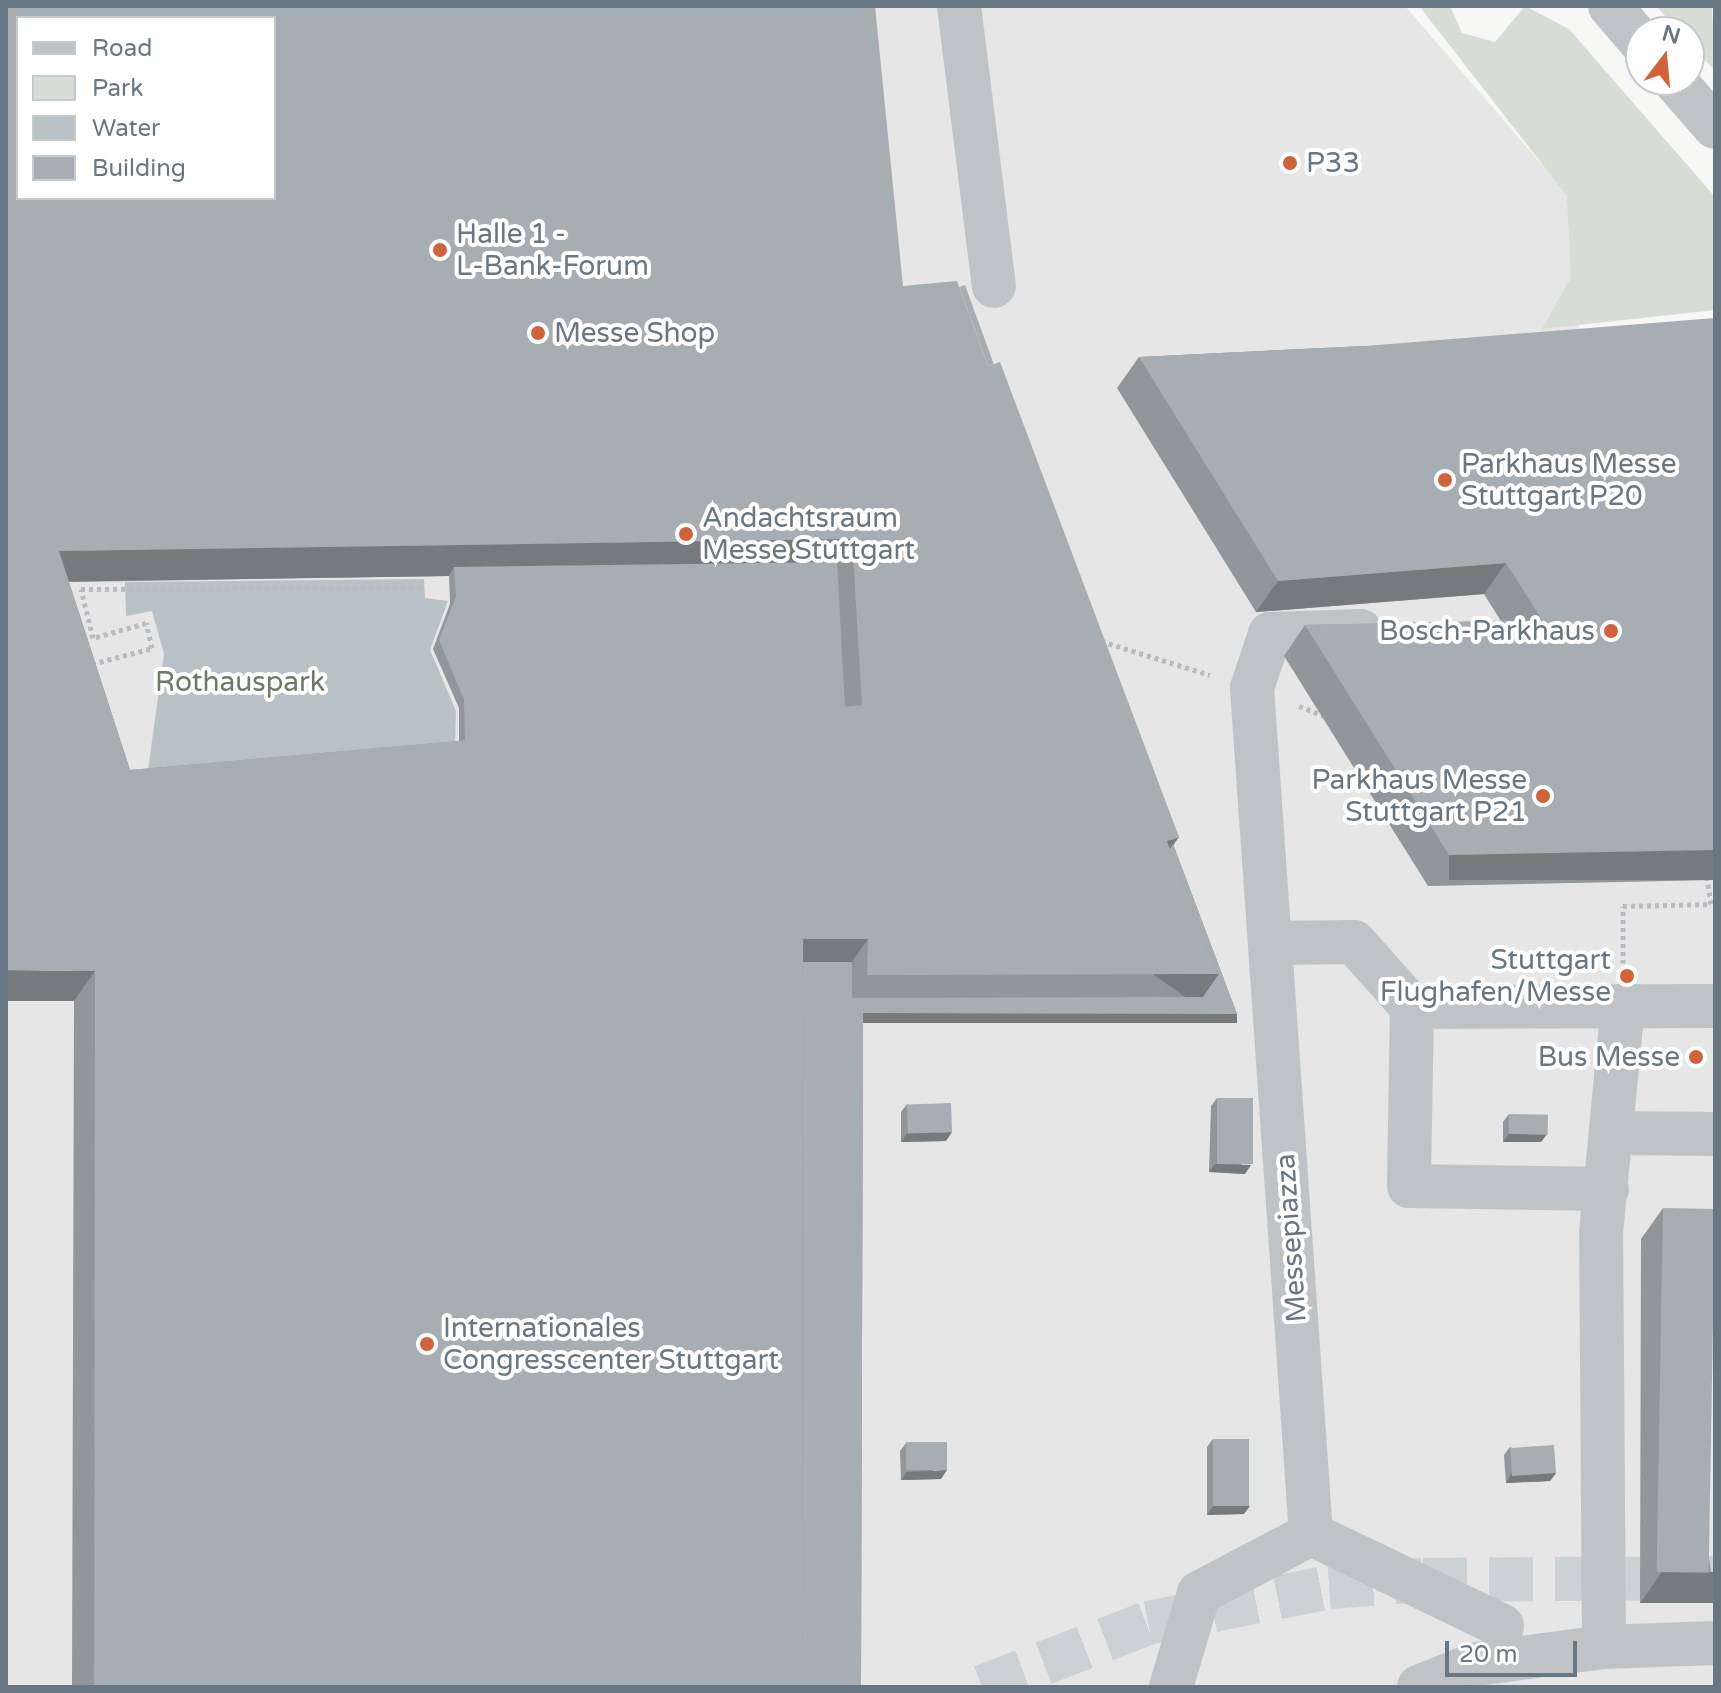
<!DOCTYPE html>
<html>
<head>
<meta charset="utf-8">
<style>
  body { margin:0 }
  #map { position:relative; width:1721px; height:1693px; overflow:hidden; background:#f7f7f5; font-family:"Varela Round",sans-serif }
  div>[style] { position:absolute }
  .built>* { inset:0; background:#e5e6e5 }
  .green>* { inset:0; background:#d7dcd5 }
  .water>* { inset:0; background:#b8c2c6 }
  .major-tunnel>* { height:44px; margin-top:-22px; transform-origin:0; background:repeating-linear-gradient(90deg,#ccd1d3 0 44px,transparent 0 66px) }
  .path>* { height:5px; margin-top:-2.5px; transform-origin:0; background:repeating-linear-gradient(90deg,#b9bcbe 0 4px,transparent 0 8px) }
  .minor>* { height:44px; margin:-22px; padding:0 22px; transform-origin:22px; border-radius:22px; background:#bfc3c6 }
  .wall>* { inset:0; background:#90969a }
  .shaded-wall>* { inset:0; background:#757a7d; transform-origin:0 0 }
  .building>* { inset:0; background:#a7aeb3; transform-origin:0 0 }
  .dots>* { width:22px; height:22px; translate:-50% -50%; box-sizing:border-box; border:4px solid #fff; border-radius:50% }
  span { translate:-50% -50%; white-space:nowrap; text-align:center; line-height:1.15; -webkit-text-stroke:8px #fff; paint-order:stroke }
  .poi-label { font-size:28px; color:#697783 }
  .left { translate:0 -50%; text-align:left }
  .right { translate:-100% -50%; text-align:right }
  .park-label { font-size:28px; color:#6b7b68 }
  .street-label { font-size:28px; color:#697783 }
  .frame { position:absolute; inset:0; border:8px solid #697783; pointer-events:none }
  .legend { position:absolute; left:16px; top:16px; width:260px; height:184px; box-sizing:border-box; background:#fff; border:2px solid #c3c9cd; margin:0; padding:10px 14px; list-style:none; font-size:24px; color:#697783 }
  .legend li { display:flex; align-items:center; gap:16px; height:40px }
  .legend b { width:40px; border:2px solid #c3c9cd }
  .north { position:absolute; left:1625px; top:16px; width:80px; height:80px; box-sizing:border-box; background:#fff; border:2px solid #c3c9cd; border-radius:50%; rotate:16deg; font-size:22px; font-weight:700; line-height:32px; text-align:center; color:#697783 }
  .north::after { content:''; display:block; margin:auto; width:28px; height:36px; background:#d2623a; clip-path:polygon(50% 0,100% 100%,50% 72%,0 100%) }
  .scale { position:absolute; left:1445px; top:1641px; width:132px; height:36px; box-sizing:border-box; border:4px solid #697783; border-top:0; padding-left:10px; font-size:24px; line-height:28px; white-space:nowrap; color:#697783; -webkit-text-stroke:6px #fff; paint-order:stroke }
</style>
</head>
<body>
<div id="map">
  <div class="built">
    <i style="clip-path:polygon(evenodd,6px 6px,1405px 6px,1570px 197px,1580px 334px,1715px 325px,1715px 1687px,6px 1687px,6px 6px,18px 18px,274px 18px,274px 198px,18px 198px,18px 18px)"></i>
  </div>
  <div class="green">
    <i style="clip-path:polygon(1419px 6px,1450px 6px,1462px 33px,1495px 42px,1525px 6px,1569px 29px,1715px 197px,1715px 310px,1542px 329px,1571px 278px,1567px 196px)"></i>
    <i style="clip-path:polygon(1656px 6px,1712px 6px,1715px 71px,1689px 42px,1689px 32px,1680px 32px)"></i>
  </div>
  <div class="water">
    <i style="clip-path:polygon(424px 579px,425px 598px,448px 601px,430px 650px,456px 711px,455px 748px,145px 792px,164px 654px,152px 611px,126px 616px,125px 582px)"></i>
  </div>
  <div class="major-tunnel">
    <i style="left:982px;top:1687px;width:178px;rotate:-21.1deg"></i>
    <i style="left:1148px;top:1623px;width:185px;rotate:-11.2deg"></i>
    <i style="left:1329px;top:1587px;width:94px;rotate:-4.3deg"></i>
    <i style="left:1423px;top:1580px;width:292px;rotate:-0.4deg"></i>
  </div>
  <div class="path">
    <i style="left:1101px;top:641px;width:114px;rotate:17.3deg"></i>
    <i style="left:92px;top:664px;width:62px;rotate:-14.9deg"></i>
    <i style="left:152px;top:648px;width:26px;rotate:-103deg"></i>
    <i style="left:146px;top:623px;width:55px;rotate:164.2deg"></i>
    <i style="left:93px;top:638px;width:50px;rotate:-103.8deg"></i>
    <i style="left:81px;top:589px;width:344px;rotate:-0.2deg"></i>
    <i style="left:1299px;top:706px;width:26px;rotate:21deg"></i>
    <i style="left:1623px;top:963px;width:57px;rotate:-90deg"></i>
    <i style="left:1623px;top:906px;width:88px;rotate:-1.3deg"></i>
    <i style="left:1711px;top:904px;width:25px;rotate:-99deg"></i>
  </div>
  <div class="minor">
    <i style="left:959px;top:6px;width:282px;rotate:82.9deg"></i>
    <i style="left:1610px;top:6px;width:48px;rotate:49.3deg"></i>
    <i style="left:1674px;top:80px;width:62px;rotate:48.9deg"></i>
    <i style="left:1270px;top:943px;width:84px;rotate:-0.7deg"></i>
    <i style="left:1354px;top:942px;width:87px;rotate:48.3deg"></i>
    <i style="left:1412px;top:1007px;width:179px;rotate:91deg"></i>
    <i style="left:1409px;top:1186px;width:198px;rotate:0.9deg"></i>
    <i style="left:1412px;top:1007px;width:303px;rotate:-0.2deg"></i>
    <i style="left:1613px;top:1133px;width:102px;rotate:0.6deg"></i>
    <i style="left:1311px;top:1534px;width:848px;rotate:-93.99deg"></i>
    <i style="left:1252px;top:688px;width:57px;rotate:-71.6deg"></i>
    <i style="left:1270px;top:634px;width:91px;rotate:-1.9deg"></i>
    <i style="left:1311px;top:1534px;width:212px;rotate:25.7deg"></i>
    <i style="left:1604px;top:1647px;width:414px;rotate:-90.4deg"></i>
    <i style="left:1601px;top:1233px;width:228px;rotate:-84.5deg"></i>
    <i style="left:1171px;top:1687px;width:98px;rotate:-73.4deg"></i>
    <i style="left:1199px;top:1593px;width:127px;rotate:-27.8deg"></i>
    <i style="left:1419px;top:1687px;width:61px;rotate:-22deg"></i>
    <i style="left:1476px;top:1664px;width:129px;rotate:-7.6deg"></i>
    <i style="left:1604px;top:1647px;width:111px;rotate:-2.1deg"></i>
  </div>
  <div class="wall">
    <i style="clip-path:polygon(evenodd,6px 6px,903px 286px,1173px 844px,1237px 1014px,1231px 1022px,863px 1021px,861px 1687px,72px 1687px,74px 1001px,6px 6px,449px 576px,450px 604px,433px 649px,459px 708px,459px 741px,130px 770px,69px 582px,449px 576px)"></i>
    <i style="clip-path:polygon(1365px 346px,1715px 880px,1428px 886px,1284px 656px,1305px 625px,1501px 621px,1484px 594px,1256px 612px,1117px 388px,1139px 357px)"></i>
    <i style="clip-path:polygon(1217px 1098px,1245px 1174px,1209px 1172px,1211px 1106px)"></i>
    <i style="clip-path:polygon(907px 1104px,946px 1141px,901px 1142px,901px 1112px)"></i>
    <i style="clip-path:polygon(1509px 1114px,1547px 1134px,1541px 1142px,1503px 1142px,1503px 1122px)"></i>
    <i style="clip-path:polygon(1663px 1208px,1715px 1603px,1640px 1603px,1641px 1239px)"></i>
    <i style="clip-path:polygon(1213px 1439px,1244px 1514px,1207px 1515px,1207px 1447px)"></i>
    <i style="clip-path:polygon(906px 1443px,941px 1479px,901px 1480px,900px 1451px)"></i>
    <i style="clip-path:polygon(1510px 1447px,1556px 1473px,1550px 1481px,1506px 1483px,1504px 1455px)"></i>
  </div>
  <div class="shaded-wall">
    <i style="clip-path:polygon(852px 539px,831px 570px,454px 567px,449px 576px,37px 582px,59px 551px)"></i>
    <i style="clip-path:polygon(1506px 563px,1484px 594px,1256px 612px,1278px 581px)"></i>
    <i style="clip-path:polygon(1179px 837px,1157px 868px,1167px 841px)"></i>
    <i style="left:1715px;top:850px;width:30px;height:266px;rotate:90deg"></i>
    <i style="clip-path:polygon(803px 939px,868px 939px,846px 970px,788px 970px)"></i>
    <i style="clip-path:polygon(6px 970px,95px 971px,74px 1001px,6px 1001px)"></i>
    <i style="left:1219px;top:974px;width:38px;height:352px;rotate:125deg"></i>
    <i style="left:863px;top:1013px;width:374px;height:10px"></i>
    <i style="clip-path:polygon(952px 1132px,946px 1141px,901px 1142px,907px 1133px)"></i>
    <i style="clip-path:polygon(1509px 1134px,1547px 1134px,1541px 1142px,1503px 1142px)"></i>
    <i style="clip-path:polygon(1215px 1164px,1251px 1165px,1245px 1174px,1209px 1172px)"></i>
    <i style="clip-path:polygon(947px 1470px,941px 1479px,901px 1480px,907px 1472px)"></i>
    <i style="clip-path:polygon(1556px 1473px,1550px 1481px,1506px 1483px,1511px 1474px)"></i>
    <i style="clip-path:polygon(1213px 1506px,1250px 1506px,1244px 1514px,1207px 1515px)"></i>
    <i style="clip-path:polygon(1662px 1572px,1715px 1572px,1715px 1603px,1640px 1603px)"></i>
  </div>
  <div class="building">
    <i style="clip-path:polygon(evenodd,6px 6px,875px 6px,903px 286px,957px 281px,988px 366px,1000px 362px,1179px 837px,1167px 841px,1219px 974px,867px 975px,868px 939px,803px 939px,802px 1687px,94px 1687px,95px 971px,6px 970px,6px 6px,18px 18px,274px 18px,274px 198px,18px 198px,18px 18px,6px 6px,852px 539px,862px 705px,130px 770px,59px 551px,852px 539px)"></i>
    <i style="left:965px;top:285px;width:84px;height:6px;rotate:70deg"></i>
    <i style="clip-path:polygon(1715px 318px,1715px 850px,1449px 855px,1305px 625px,1542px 620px,1506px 563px,1278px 581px,1139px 357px,1365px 346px)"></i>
    <i style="clip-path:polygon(837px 562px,845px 707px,465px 741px,464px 700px,439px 640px,456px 596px,454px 567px)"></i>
    <i style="clip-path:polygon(1173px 844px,1237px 1014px,863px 1013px,861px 1687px,802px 1687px,803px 962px,852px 962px,852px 998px,1203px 997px,1219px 974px,1170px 849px)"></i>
    <i style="left:1217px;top:1098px;width:36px;height:66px"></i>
    <i style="left:951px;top:1103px;width:29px;height:44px;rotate:88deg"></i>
    <i style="left:1509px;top:1114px;width:39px;height:20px;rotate:1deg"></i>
    <i style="left:1663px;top:1208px;width:52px;height:364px;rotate:1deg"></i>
    <i style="left:1213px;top:1439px;width:36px;height:67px"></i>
    <i style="left:947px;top:1442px;width:28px;height:41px;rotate:90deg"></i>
    <i style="left:1554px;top:1445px;width:28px;height:44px;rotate:86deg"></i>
  </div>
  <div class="dots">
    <i style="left:1290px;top:163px;background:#d2623a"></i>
    <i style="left:440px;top:250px;background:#d2623a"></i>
    <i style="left:538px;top:333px;background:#d2623a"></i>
    <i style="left:1445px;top:480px;background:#d2623a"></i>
    <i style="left:686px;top:534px;background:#d2623a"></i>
    <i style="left:1611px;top:631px;background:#d2623a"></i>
    <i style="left:1543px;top:796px;background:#d2623a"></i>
    <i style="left:1627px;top:976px;background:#d2623a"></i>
    <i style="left:1696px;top:1057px;background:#d2623a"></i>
    <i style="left:427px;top:1344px;background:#d2623a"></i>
  </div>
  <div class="poi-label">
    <span class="left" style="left:1306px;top:163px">P33</span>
    <span class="left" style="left:456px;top:250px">Halle 1 -<br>L-Bank-Forum</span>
    <span class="left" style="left:554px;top:333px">Messe Shop</span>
    <span class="left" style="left:1461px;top:480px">Parkhaus Messe<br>Stuttgart P20</span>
    <span class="left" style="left:702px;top:534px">Andachtsraum<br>Messe Stuttgart</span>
    <span class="right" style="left:1595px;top:631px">Bosch-Parkhaus</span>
    <span class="right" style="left:1527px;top:796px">Parkhaus Messe<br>Stuttgart P21</span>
    <span class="right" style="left:1611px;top:976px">Stuttgart<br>Flughafen/Messe</span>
    <span class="right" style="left:1680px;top:1057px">Bus Messe</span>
    <span class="left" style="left:443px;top:1344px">Internationales<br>Congresscenter Stuttgart</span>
  </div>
  <div class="park-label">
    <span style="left:240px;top:682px">Rothauspark</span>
  </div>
  <div class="street-label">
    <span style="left:1291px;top:1238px;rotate:-94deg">Messepiazza</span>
  </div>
  <div class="frame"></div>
  <ul class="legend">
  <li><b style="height:10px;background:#bfc3c6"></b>Road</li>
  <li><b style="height:22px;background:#d7dcd5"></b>Park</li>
  <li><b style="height:22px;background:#b8c2c6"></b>Water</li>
  <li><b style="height:22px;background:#a7aeb3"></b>Building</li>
  </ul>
  <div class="north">N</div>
  <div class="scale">20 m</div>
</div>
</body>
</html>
